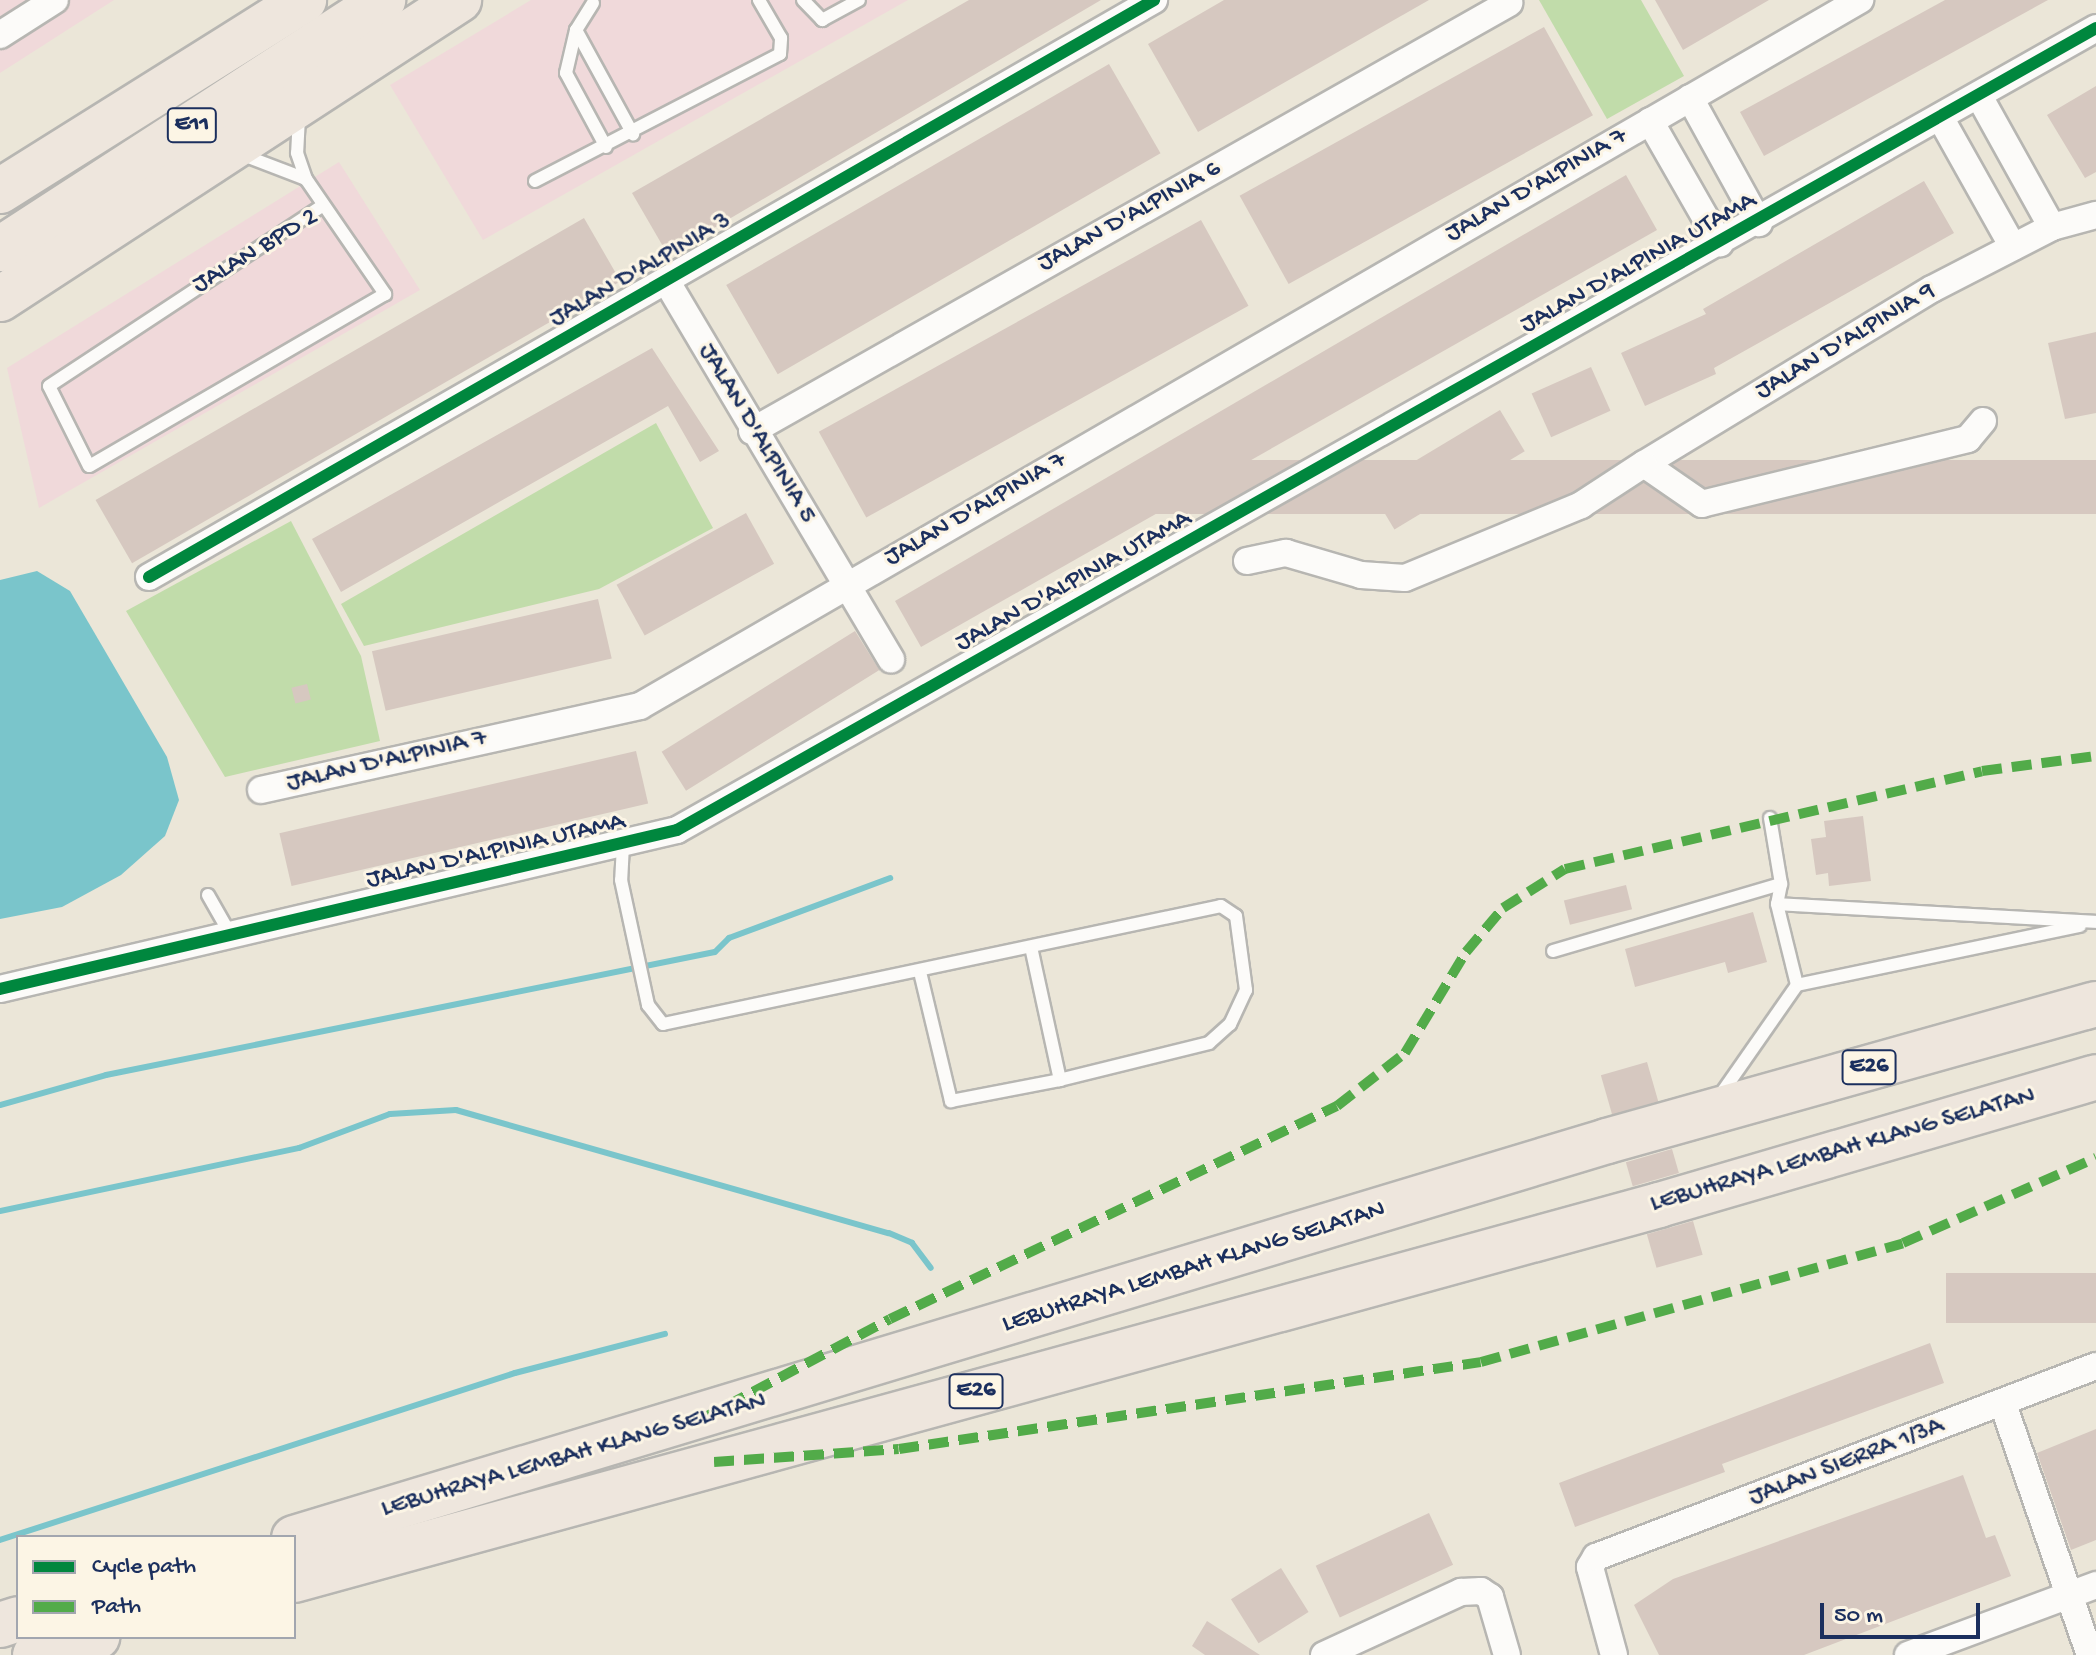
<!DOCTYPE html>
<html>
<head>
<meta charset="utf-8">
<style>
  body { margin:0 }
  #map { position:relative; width:2096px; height:1655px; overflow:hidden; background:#ebe6d8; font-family:"Gochi Hand",sans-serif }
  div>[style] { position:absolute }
  .built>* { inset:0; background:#f0d9da }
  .green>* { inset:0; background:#c1dcaa }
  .water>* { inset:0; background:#7ac5cb }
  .stream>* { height:6px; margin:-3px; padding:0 3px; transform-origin:3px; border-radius:3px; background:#7ac5cb }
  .building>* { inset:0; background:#d6c8c0; transform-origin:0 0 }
  .roads { filter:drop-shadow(2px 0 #b7b6b2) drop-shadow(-2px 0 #b7b6b2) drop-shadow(0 2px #b7b6b2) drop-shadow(0 -2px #b7b6b2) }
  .lane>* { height:12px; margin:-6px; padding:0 6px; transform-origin:6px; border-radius:6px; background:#fcfbf9 }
  .street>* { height:26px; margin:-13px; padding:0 13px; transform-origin:13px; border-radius:13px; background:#fcfbf9 }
  .highway>* { height:44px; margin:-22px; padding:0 22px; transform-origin:22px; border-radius:22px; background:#eee6dd }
  .quiet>* { height:10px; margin-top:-5px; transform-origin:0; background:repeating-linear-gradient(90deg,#52ab49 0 20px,transparent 0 30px) }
  .cycleway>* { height:12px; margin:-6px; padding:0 6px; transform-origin:6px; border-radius:6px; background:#00873e }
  span { translate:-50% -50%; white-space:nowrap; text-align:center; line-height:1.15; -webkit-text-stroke:6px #fcf5e5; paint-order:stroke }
  .shield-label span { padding:2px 6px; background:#fcf5e5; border:2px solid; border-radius:6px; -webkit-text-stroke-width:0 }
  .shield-label { font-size:24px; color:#1b2f5e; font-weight:700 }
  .street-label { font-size:26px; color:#1b2f5e }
  .legend { position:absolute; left:16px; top:1535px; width:280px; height:104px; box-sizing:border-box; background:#fcf5e5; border:2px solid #a2a6af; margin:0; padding:10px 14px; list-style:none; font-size:24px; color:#1b2f5e }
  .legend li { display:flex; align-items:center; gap:16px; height:40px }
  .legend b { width:40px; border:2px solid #a2a6af }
  .scale { position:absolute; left:1820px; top:1603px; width:160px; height:36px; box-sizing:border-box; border:4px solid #1b2f5e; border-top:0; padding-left:10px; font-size:24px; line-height:28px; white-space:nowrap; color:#1b2f5e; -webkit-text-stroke:6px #fcf5e5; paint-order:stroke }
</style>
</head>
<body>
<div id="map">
  <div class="built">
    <i style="clip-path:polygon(0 0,114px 0,0 73px)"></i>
    <i style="clip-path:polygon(531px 0,908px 0,483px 240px,390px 85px)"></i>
    <i style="clip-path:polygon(339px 162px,420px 290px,39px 508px,7px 368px)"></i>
  </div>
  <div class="green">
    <i style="clip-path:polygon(1539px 0,1641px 0,1684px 76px,1607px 119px)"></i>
    <i style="clip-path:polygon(656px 423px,713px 528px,599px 589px,364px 646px,341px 604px)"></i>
    <i style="clip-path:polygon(291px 521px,361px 656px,380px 741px,225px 777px,126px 611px)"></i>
  </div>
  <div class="water">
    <i style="clip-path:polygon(37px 571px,70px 591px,167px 757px,179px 800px,165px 836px,121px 875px,62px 907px,0 919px,0 580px)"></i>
  </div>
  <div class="stream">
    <i style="left:0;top:1105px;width:110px;rotate:-15.8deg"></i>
    <i style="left:106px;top:1075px;width:621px;rotate:-11.42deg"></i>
    <i style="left:715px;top:952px;width:20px;rotate:-45deg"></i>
    <i style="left:729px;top:938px;width:172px;rotate:-20.4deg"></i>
    <i style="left:0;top:1211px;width:306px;rotate:-11.9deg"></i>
    <i style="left:299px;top:1148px;width:97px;rotate:-20.5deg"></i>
    <i style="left:390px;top:1114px;width:66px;rotate:-3.5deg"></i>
    <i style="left:456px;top:1110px;width:450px;rotate:15.9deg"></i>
    <i style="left:889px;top:1233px;width:25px;rotate:23deg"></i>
    <i style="left:912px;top:1243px;width:31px;rotate:53deg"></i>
    <i style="left:0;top:1540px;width:541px;rotate:-17.97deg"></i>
    <i style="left:515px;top:1373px;width:155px;rotate:-14.6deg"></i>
  </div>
  <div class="building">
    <i style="clip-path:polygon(969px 0,1101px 0,668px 255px,632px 193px)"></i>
    <i style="clip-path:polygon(1224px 0,1429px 0,1198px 132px,1148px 44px)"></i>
    <i style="clip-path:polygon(1655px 0,1769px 0,1683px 50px)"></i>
    <i style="clip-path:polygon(1945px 0,2048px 0,1764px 156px,1740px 112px)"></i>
    <i style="left:1544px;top:27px;width:101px;height:348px;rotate:61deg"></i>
    <i style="left:1109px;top:64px;width:103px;height:442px;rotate:60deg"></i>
    <i style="clip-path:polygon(2096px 86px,2096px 172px,2085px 178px,2047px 115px)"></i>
    <i style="clip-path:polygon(1626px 175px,1657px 230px,921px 647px,895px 601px)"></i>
    <i style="clip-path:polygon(1924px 181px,1954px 233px,1714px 368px,1716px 374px,1645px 406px,1621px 353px,1706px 314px,1703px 309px)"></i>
    <i style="left:584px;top:218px;width:73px;height:564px;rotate:60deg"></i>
    <i style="left:1201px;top:220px;width:98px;height:437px;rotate:61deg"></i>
    <i style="clip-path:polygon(2096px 332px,2096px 413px,2065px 419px,2048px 343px)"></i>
    <i style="clip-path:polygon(652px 348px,719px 451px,700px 462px,668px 406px,341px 592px,312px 539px)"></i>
    <i style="left:1591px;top:367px;width:48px;height:65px;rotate:66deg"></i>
    <i style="left:1500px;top:410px;width:48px;height:152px;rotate:59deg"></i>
    <i style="left:2096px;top:460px;width:54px;height:951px;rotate:90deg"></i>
    <i style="left:746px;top:513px;width:58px;height:148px;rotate:61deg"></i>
    <i style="left:598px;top:599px;width:61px;height:232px;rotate:77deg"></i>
    <i style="left:855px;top:631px;width:46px;height:228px;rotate:58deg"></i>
    <i style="left:307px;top:684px;width:16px;height:16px;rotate:76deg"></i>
    <i style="left:636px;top:751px;width:54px;height:366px;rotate:77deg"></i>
    <i style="clip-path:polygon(1863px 816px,1871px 881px,1829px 886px,1828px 873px,1816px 875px,1811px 839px,1826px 837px,1824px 821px)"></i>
    <i style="left:1626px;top:885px;width:25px;height:64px;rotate:76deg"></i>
    <i style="clip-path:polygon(1753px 912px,1767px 962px,1728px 973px,1725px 962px,1635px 987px,1625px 949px)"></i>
    <i style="left:1647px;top:1062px;width:41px;height:48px;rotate:74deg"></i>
    <i style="left:1672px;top:1149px;width:25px;height:48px;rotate:74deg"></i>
    <i style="left:1693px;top:1221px;width:35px;height:48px;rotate:74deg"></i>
    <i style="left:2096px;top:1273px;width:50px;height:150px;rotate:90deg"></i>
    <i style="clip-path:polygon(1930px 1343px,1944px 1383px,1722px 1464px,1725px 1472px,1575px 1527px,1559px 1483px)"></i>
    <i style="clip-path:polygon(2096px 1429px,2096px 1540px,2071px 1550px,2037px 1453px)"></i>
    <i style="clip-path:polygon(1963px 1475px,1986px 1538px,1995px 1535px,2011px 1576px,1804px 1655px,1659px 1655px,1634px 1605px,1673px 1579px)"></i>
    <i style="left:1429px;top:1513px;width:57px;height:125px;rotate:65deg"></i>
    <i style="left:1281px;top:1568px;width:52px;height:59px;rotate:58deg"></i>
    <i style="clip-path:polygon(1207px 1621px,1260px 1655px,1205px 1655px,1192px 1646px)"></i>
  </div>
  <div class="roads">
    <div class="lane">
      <i style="left:803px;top:0;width:28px;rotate:46deg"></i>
      <i style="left:822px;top:20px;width:42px;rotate:-28.4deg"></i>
      <i style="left:593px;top:3px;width:32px;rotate:122deg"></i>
      <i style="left:576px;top:30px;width:119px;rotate:61.3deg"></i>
      <i style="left:576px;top:30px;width:44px;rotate:103.1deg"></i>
      <i style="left:566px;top:73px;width:84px;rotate:61.6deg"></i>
      <i style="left:299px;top:117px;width:36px;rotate:93deg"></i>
      <i style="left:297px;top:153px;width:28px;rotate:71deg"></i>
      <i style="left:306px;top:179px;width:140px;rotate:55.5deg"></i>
      <i style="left:385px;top:294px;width:342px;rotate:149.8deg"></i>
      <i style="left:89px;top:466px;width:89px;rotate:-116.6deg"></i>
      <i style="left:49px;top:386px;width:327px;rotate:-33.4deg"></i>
      <i style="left:243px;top:155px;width:67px;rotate:20.9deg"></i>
      <i style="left:535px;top:181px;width:276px;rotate:-27.4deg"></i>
      <i style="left:780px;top:54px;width:16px;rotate:-86deg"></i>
      <i style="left:781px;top:38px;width:44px;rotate:-120.1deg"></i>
      <i style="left:1770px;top:818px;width:67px;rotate:80.5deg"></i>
      <i style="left:623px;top:845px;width:35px;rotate:93deg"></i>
      <i style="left:621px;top:880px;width:128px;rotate:77.8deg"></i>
      <i style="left:648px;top:1005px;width:24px;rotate:52deg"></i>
      <i style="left:663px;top:1024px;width:570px;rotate:-11.94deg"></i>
      <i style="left:1221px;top:906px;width:18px;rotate:34deg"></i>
      <i style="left:1236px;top:916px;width:75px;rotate:82.3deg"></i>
      <i style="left:1246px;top:990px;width:38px;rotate:115deg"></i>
      <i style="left:1230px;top:1024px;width:28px;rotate:138deg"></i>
      <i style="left:1209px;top:1043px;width:154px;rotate:166.1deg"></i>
      <i style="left:1060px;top:1080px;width:136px;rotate:-102.3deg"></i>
      <i style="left:208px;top:895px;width:48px;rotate:60.3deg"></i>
      <i style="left:1777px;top:904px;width:320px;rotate:3.2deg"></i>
      <i style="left:1553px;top:951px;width:238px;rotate:-16.4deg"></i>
      <i style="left:1781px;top:884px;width:20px;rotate:101deg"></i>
      <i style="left:1777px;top:904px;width:83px;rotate:76.1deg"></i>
      <i style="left:1797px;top:985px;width:136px;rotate:124.9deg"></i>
      <i style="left:920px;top:972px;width:133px;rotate:76.5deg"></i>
      <i style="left:951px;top:1101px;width:111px;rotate:-10.9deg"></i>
      <i style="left:1797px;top:985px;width:289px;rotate:-11.8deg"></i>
    </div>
    <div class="street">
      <i style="left:0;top:35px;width:65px;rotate:-32.5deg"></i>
      <i style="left:1979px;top:96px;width:150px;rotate:60.9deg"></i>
      <i style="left:1690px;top:98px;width:143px;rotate:61.1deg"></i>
      <i style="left:1940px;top:117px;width:149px;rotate:60.7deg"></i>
      <i style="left:1650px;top:121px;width:141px;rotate:60.2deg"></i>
      <i style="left:667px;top:282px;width:439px;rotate:59.3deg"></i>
      <i style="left:1983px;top:421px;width:23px;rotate:130deg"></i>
      <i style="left:1968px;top:439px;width:274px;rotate:166.3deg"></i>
      <i style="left:1702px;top:504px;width:70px;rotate:-145.4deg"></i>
      <i style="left:1644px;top:464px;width:337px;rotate:-31.3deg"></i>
      <i style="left:1932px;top:289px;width:135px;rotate:-27.3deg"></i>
      <i style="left:2052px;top:227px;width:46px;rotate:-15.3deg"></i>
      <i style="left:752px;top:431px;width:870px;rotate:-29.48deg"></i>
      <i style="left:1247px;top:561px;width:40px;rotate:-12deg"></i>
      <i style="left:1286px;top:553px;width:78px;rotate:16.3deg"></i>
      <i style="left:1361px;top:575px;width:44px;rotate:3.9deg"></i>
      <i style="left:1405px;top:578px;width:191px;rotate:-22.5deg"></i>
      <i style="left:1581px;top:505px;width:75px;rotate:-33.1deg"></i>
      <i style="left:149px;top:577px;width:1159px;rotate:-29.86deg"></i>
      <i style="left:261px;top:790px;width:388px;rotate:-12.5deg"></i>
      <i style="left:640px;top:706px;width:1410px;rotate:-30.06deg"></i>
      <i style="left:0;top:989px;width:695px;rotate:-13.22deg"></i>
      <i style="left:677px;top:830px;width:1630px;rotate:-29.47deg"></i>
      <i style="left:2003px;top:1404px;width:266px;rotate:70.9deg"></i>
      <i style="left:1324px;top:1655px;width:151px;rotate:-24.7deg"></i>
      <i style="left:1461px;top:1592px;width:20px;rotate:-3deg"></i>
      <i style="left:1481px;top:1591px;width:11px;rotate:34deg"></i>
      <i style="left:1490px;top:1597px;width:60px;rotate:73.7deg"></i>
      <i style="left:1614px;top:1655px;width:91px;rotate:-105.3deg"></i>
      <i style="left:1590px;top:1567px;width:12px;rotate:-59deg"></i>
      <i style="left:1596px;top:1557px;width:535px;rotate:-20.91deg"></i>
      <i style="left:1908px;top:1655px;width:201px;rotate:-20.4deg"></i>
    </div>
    <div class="highway">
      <i style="left:0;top:191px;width:359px;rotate:-32.1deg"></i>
      <i style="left:0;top:249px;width:457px;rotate:-33deg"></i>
      <i style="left:0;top:299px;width:548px;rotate:-33.08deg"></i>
      <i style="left:294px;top:1538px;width:1372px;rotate:-16.82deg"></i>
      <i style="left:1607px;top:1141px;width:508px;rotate:-15.65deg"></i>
      <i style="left:294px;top:1580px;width:1416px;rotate:-15.36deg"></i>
      <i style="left:1659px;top:1205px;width:455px;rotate:-16.3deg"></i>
      <i style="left:0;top:1625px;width:19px;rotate:-18deg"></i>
      <i style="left:35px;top:1655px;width:65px;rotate:-16.2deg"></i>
    </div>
  </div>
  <div class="quiet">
    <i style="left:700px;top:1420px;width:215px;rotate:-28deg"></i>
    <i style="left:890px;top:1319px;width:495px;rotate:-25.5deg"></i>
    <i style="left:1337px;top:1106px;width:86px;rotate:-37.9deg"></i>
    <i style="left:1405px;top:1053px;width:118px;rotate:-58.9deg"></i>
    <i style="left:1466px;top:952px;width:57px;rotate:-49.9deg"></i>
    <i style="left:1503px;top:908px;width:73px;rotate:-32.2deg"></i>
    <i style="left:1565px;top:869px;width:428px;rotate:-13.2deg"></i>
    <i style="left:1982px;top:771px;width:115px;rotate:-7.5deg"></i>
    <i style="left:714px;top:1462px;width:185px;rotate:-4deg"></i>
    <i style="left:899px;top:1449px;width:588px;rotate:-8.5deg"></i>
    <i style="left:1481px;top:1362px;width:438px;rotate:-15.7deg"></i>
    <i style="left:1903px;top:1243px;width:211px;rotate:-23.8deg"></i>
  </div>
  <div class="cycleway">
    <i style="left:149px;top:577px;width:1159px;rotate:-29.86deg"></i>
    <i style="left:0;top:989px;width:695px;rotate:-13.22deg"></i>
    <i style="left:677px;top:830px;width:1630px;rotate:-29.47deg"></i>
  </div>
  <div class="shield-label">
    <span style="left:192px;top:125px">E11</span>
    <span style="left:1869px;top:1067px">E26</span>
    <span style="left:976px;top:1391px">E26</span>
  </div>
  <div class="street-label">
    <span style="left:1537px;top:186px;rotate:-30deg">JALAN D'ALPINIA 7</span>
    <span style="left:1130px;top:217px;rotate:-29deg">JALAN D'ALPINIA 6</span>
    <span style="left:256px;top:252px;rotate:-31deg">JALAN BPD 2</span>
    <span style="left:1639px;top:264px;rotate:-29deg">JALAN D'ALPINIA UTAMA</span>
    <span style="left:641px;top:271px;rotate:-30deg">JALAN D'ALPINIA 3</span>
    <span style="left:1846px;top:342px;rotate:-31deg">JALAN D'ALPINIA 9</span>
    <span style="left:756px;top:434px;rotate:59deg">JALAN D'ALPINIA 5</span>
    <span style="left:976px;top:510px;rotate:-30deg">JALAN D'ALPINIA 7</span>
    <span style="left:1074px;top:582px;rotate:-29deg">JALAN D'ALPINIA UTAMA</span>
    <span style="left:387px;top:762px;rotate:-13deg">JALAN D'ALPINIA 7</span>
    <span style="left:496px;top:852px;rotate:-13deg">JALAN D'ALPINIA UTAMA</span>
    <span style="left:1843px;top:1151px;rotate:-16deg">LEBUHRAYA LEMBAH KLANG SELATAN</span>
    <span style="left:1194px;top:1268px;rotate:-17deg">LEBUHRAYA LEMBAH KLANG SELATAN</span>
    <span style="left:574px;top:1456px;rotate:-16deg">LEBUHRAYA LEMBAH KLANG SELATAN</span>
    <span style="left:1847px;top:1463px;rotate:-21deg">JALAN SIERRA 1/3A</span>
  </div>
  <ul class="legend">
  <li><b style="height:10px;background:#00873e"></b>Cycle path</li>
  <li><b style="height:10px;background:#52ab49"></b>Path</li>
  </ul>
  <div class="scale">50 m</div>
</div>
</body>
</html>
